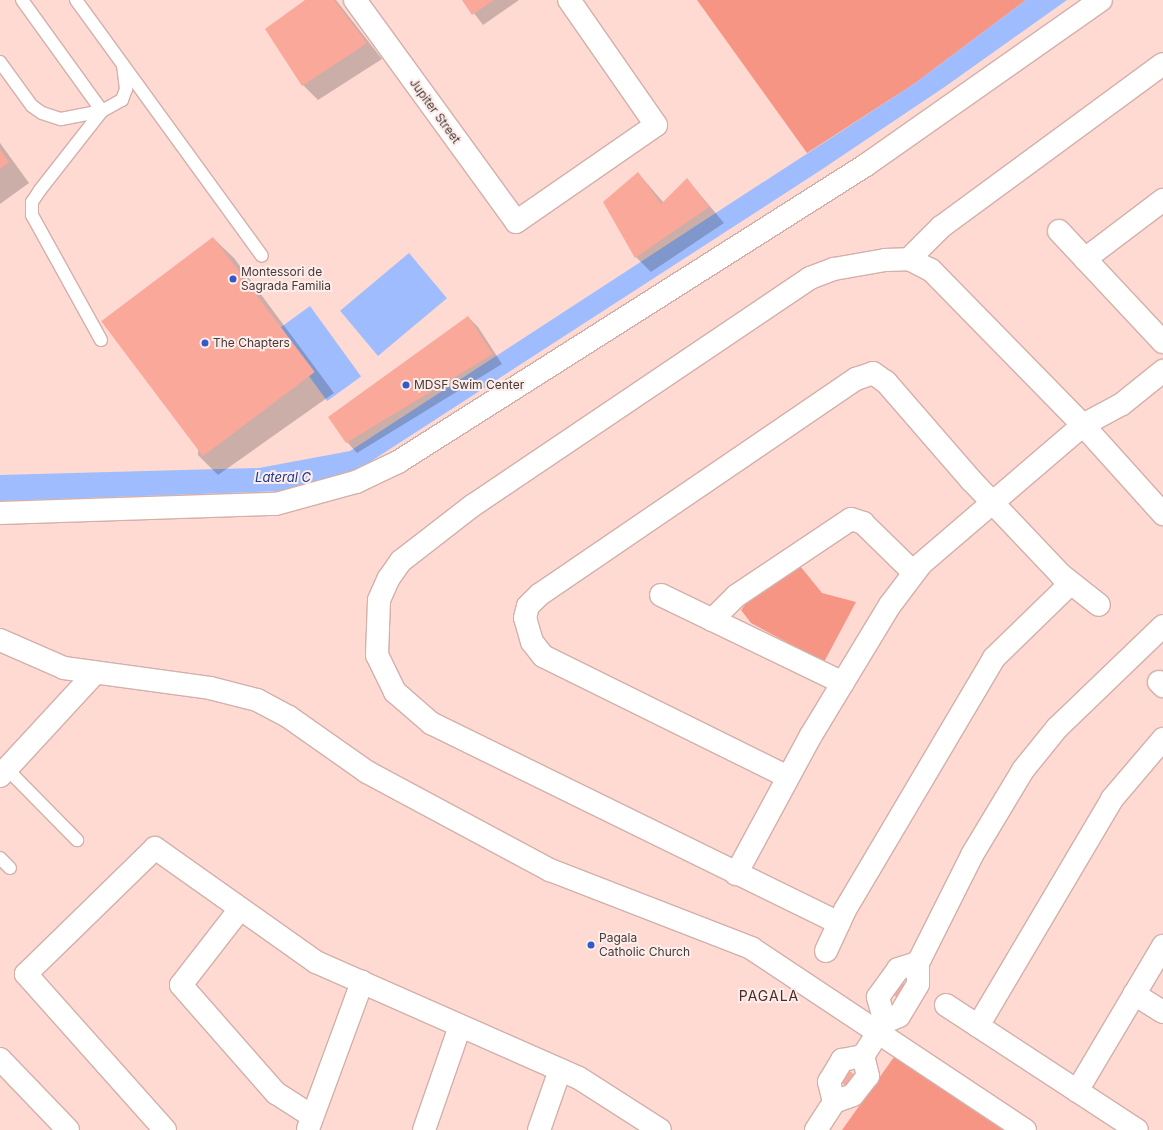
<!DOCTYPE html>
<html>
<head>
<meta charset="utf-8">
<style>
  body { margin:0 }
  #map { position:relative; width:1163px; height:1130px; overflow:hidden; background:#fedad3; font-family:Inter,sans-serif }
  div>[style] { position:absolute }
  .green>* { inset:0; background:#f79585 }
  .water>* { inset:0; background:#9fbdfe; transform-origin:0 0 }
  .shadow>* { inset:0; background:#0003 }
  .building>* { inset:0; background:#f9a89a; transform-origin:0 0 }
  .roads { filter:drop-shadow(1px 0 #d3b0aa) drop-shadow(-1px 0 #d3b0aa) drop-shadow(0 1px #d3b0aa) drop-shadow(0 -1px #d3b0aa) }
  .lane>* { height:12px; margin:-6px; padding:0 6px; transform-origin:6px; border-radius:6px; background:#fff }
  .street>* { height:22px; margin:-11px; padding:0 11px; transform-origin:11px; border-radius:11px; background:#fff }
  .secondary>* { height:22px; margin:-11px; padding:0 11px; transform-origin:11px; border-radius:11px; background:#fff }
  .dots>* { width:11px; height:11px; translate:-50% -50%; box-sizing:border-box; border:2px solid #fcedea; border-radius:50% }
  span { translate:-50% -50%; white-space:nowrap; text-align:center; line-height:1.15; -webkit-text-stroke:4px #fcedea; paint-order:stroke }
  .street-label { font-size:12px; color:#473937 }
  .poi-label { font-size:12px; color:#473937 }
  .left { translate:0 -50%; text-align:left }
  .water-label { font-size:13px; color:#1b3893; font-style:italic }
  .quarter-label { font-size:14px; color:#472c27; letter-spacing:1px }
</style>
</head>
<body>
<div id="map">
  <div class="green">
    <i style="clip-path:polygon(697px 0,1026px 0,914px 84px,807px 153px)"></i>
    <i style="clip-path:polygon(800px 566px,822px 593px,856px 602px,824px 662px,751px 623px,741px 610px,747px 602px)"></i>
    <i style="clip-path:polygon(894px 1057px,1003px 1130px,842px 1130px)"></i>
  </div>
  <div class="water">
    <i style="clip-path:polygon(1026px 0,1067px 0,946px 86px,821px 170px,356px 471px,282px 491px,0 501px,0 475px,259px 468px,350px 451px,914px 84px)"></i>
    <i style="left:409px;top:253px;width:59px;height:90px;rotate:50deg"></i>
    <i style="left:310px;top:306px;width:87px;height:42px;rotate:54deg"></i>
  </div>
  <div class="shadow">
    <i style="clip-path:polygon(307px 0,336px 0,382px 59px,318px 100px,303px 85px)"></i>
    <i style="clip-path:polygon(464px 0,519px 0,483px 25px)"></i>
    <i style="clip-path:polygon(0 143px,29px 183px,0 204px)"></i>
    <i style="clip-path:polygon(638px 173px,664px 203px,687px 179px,724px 223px,651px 272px,636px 257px)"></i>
    <i style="clip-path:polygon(213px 238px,234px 258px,334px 393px,218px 475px,198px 455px)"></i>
    <i style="clip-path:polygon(468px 317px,478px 327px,502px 364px,357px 453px,347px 442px)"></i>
  </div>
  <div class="building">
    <i style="clip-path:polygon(305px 0,334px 0,367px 43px,302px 86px,265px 29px)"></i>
    <i style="clip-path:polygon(462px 0,494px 0,472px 15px)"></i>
    <i style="clip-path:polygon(0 149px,9px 162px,0 169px)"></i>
    <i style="clip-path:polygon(638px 172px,661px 204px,687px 178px,709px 207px,635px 258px,603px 202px)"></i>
    <i style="left:213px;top:237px;width:169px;height:140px;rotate:53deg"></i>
    <i style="clip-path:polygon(468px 316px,493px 354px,346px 443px,328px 417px)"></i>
    <i style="left:899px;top:980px;width:11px;height:15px;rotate:38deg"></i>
    <i style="left:848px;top:1070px;width:14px;height:14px;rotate:36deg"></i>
  </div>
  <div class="roads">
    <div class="lane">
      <i style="left:22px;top:0;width:137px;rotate:54.2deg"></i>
      <i style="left:76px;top:0;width:316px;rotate:54deg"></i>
      <i style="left:0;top:62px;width:54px;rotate:54deg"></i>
      <i style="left:32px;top:106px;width:12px;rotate:35deg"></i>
      <i style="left:42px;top:113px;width:20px;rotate:18deg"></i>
      <i style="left:61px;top:119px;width:42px;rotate:-11deg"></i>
      <i style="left:102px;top:111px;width:23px;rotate:-29deg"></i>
      <i style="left:122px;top:100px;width:12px;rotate:-70deg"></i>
      <i style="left:126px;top:89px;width:24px;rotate:-97deg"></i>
      <i style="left:101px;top:340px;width:143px;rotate:-118.9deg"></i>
      <i style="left:32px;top:215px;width:13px;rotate:-90deg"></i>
      <i style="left:32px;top:202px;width:14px;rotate:-56deg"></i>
      <i style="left:40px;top:190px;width:100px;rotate:-51.9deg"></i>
      <i style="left:7px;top:769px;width:100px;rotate:45.4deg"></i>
      <i style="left:0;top:858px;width:14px;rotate:45deg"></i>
    </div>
    <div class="street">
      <i style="left:355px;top:0;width:274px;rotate:54deg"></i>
      <i style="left:516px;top:222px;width:170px;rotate:-34.7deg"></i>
      <i style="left:656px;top:125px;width:152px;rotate:-124.8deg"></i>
      <i style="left:1059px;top:231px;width:152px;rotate:46.9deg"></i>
      <i style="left:909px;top:259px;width:45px;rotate:-45deg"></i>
      <i style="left:941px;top:227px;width:275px;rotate:-36.3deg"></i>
      <i style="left:1085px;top:259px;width:98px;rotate:-37.1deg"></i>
      <i style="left:0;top:513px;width:276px;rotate:-1.9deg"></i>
      <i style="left:276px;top:504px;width:83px;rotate:-15.4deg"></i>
      <i style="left:356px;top:482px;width:47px;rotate:-25.5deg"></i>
      <i style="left:398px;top:462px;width:554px;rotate:-32.4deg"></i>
      <i style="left:866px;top:165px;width:287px;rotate:-35.1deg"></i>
      <i style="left:661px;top:595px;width:202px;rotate:25.8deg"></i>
      <i style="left:712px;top:620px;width:34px;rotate:-45deg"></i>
      <i style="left:736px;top:596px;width:138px;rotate:-33.8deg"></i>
      <i style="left:851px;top:519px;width:13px;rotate:18deg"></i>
      <i style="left:863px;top:523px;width:71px;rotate:44.4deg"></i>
      <i style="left:0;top:640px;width:70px;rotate:23.6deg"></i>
      <i style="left:64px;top:668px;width:147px;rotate:7.8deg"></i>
      <i style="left:210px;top:688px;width:49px;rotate:14.3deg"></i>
      <i style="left:257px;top:700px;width:36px;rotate:28deg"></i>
      <i style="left:289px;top:717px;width:95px;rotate:35.2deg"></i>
      <i style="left:367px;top:772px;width:208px;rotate:28.2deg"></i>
      <i style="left:550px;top:870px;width:216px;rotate:21.2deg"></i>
      <i style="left:751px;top:948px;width:329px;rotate:33.6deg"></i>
      <i style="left:1159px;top:682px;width:6px;rotate:45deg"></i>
      <i style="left:0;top:776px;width:139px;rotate:-47.3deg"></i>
      <i style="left:788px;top:777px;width:273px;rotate:-153.7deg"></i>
      <i style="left:543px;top:656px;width:18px;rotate:-128deg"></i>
      <i style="left:532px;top:642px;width:25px;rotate:-106deg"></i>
      <i style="left:525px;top:618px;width:12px;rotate:-76deg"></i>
      <i style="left:528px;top:606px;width:16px;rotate:-45deg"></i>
      <i style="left:539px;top:595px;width:384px;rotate:-34.3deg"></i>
      <i style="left:856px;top:379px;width:18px;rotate:-19deg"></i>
      <i style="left:873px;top:373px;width:16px;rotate:35deg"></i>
      <i style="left:886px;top:382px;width:130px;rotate:49.1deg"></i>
      <i style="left:971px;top:480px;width:131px;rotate:46.5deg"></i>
      <i style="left:1061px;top:575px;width:48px;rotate:38.3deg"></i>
      <i style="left:736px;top:874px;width:156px;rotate:-61.6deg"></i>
      <i style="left:810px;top:737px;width:154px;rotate:-58.8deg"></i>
      <i style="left:890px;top:605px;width:51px;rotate:-52.9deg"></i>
      <i style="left:921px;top:564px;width:213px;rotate:-40.6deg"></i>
      <i style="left:1083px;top:425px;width:44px;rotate:-28.3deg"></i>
      <i style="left:1122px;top:404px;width:53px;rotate:-38.8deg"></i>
      <i style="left:240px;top:909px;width:96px;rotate:127.8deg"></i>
      <i style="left:181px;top:985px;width:144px;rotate:48.7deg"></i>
      <i style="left:276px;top:1093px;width:43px;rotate:32.6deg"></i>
      <i style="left:839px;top:923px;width:453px;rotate:-153.9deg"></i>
      <i style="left:432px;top:724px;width:49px;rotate:-139.1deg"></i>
      <i style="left:395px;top:692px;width:41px;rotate:-115.9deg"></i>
      <i style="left:377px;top:655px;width:55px;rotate:-87.9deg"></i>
      <i style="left:379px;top:600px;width:24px;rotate:-66deg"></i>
      <i style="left:389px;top:578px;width:21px;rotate:-55deg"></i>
      <i style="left:401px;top:561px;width:90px;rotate:-37.8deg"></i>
      <i style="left:472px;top:506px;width:408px;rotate:-34deg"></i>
      <i style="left:810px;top:278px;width:26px;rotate:-21deg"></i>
      <i style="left:834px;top:269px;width:52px;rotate:-10deg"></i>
      <i style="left:885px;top:260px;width:24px;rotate:-2deg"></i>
      <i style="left:909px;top:259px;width:25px;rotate:27deg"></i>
      <i style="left:931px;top:270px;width:217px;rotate:45.6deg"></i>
      <i style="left:1083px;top:425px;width:120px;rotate:48deg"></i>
      <i style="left:826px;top:951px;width:45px;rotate:-65.1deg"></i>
      <i style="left:845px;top:910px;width:293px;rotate:-59.4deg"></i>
      <i style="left:994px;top:658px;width:107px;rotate:-44.2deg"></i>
      <i style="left:1134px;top:994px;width:34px;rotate:32deg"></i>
      <i style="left:946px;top:1005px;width:228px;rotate:33.2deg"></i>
      <i style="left:978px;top:1026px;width:264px;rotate:-59.4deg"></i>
      <i style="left:1112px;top:799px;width:79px;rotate:-49.6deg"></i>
      <i style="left:0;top:1059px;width:98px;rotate:46.2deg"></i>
      <i style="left:1077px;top:1091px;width:169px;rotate:-59.3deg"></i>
      <i style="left:308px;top:1129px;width:157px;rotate:-69.8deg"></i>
      <i style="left:165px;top:1130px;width:209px;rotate:-131.7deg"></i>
      <i style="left:26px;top:974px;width:180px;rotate:-44.3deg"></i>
      <i style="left:155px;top:848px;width:197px;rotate:35.3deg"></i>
      <i style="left:316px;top:962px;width:287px;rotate:23.8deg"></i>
      <i style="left:579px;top:1078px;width:96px;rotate:32.7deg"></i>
      <i style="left:424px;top:1130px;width:110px;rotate:-70.9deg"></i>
      <i style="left:539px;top:1130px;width:64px;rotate:-70.7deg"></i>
    </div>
    <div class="secondary">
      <i style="left:885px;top:1022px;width:26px;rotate:-106deg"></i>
      <i style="left:878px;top:997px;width:34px;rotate:-54deg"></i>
      <i style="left:898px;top:969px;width:21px;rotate:-17deg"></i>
      <i style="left:834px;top:1102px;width:21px;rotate:-104deg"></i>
      <i style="left:829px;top:1082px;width:26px;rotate:-59deg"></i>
      <i style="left:842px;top:1060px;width:21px;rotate:-11deg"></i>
      <i style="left:816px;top:1130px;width:33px;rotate:-57deg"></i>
      <i style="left:834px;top:1102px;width:20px;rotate:-20deg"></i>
      <i style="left:853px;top:1095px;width:24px;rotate:-52deg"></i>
      <i style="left:868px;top:1076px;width:21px;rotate:-104deg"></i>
      <i style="left:863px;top:1056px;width:40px;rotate:-57.1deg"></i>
      <i style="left:885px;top:1022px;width:15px;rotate:-23deg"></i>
      <i style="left:899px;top:1016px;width:37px;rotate:-59deg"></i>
      <i style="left:918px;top:984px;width:21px;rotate:-90deg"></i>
      <i style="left:918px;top:963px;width:121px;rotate:-63.4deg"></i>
      <i style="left:972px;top:855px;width:99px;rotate:-59deg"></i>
      <i style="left:1023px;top:770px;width:54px;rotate:-51deg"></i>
      <i style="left:1057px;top:728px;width:147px;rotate:-43.9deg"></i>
    </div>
  </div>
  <div class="dots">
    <i style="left:233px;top:279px;background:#335acb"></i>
    <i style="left:205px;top:343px;background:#335acb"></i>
    <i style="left:406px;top:385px;background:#335acb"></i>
    <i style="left:591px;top:945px;background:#335acb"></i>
  </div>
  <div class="street-label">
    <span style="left:435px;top:111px;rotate:54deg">Jupiter Street</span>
  </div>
  <div class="poi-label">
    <span class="left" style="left:241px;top:279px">Montessori de<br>Sagrada Familia</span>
    <span class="left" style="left:213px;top:343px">The Chapters</span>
    <span class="left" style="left:414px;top:385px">MDSF Swim Center</span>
    <span class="left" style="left:599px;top:945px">Pagala<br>Catholic Church</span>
  </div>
  <div class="water-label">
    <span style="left:283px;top:477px">Lateral C</span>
  </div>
  <div class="quarter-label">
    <span style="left:769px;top:996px">PAGALA</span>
  </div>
</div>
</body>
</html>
